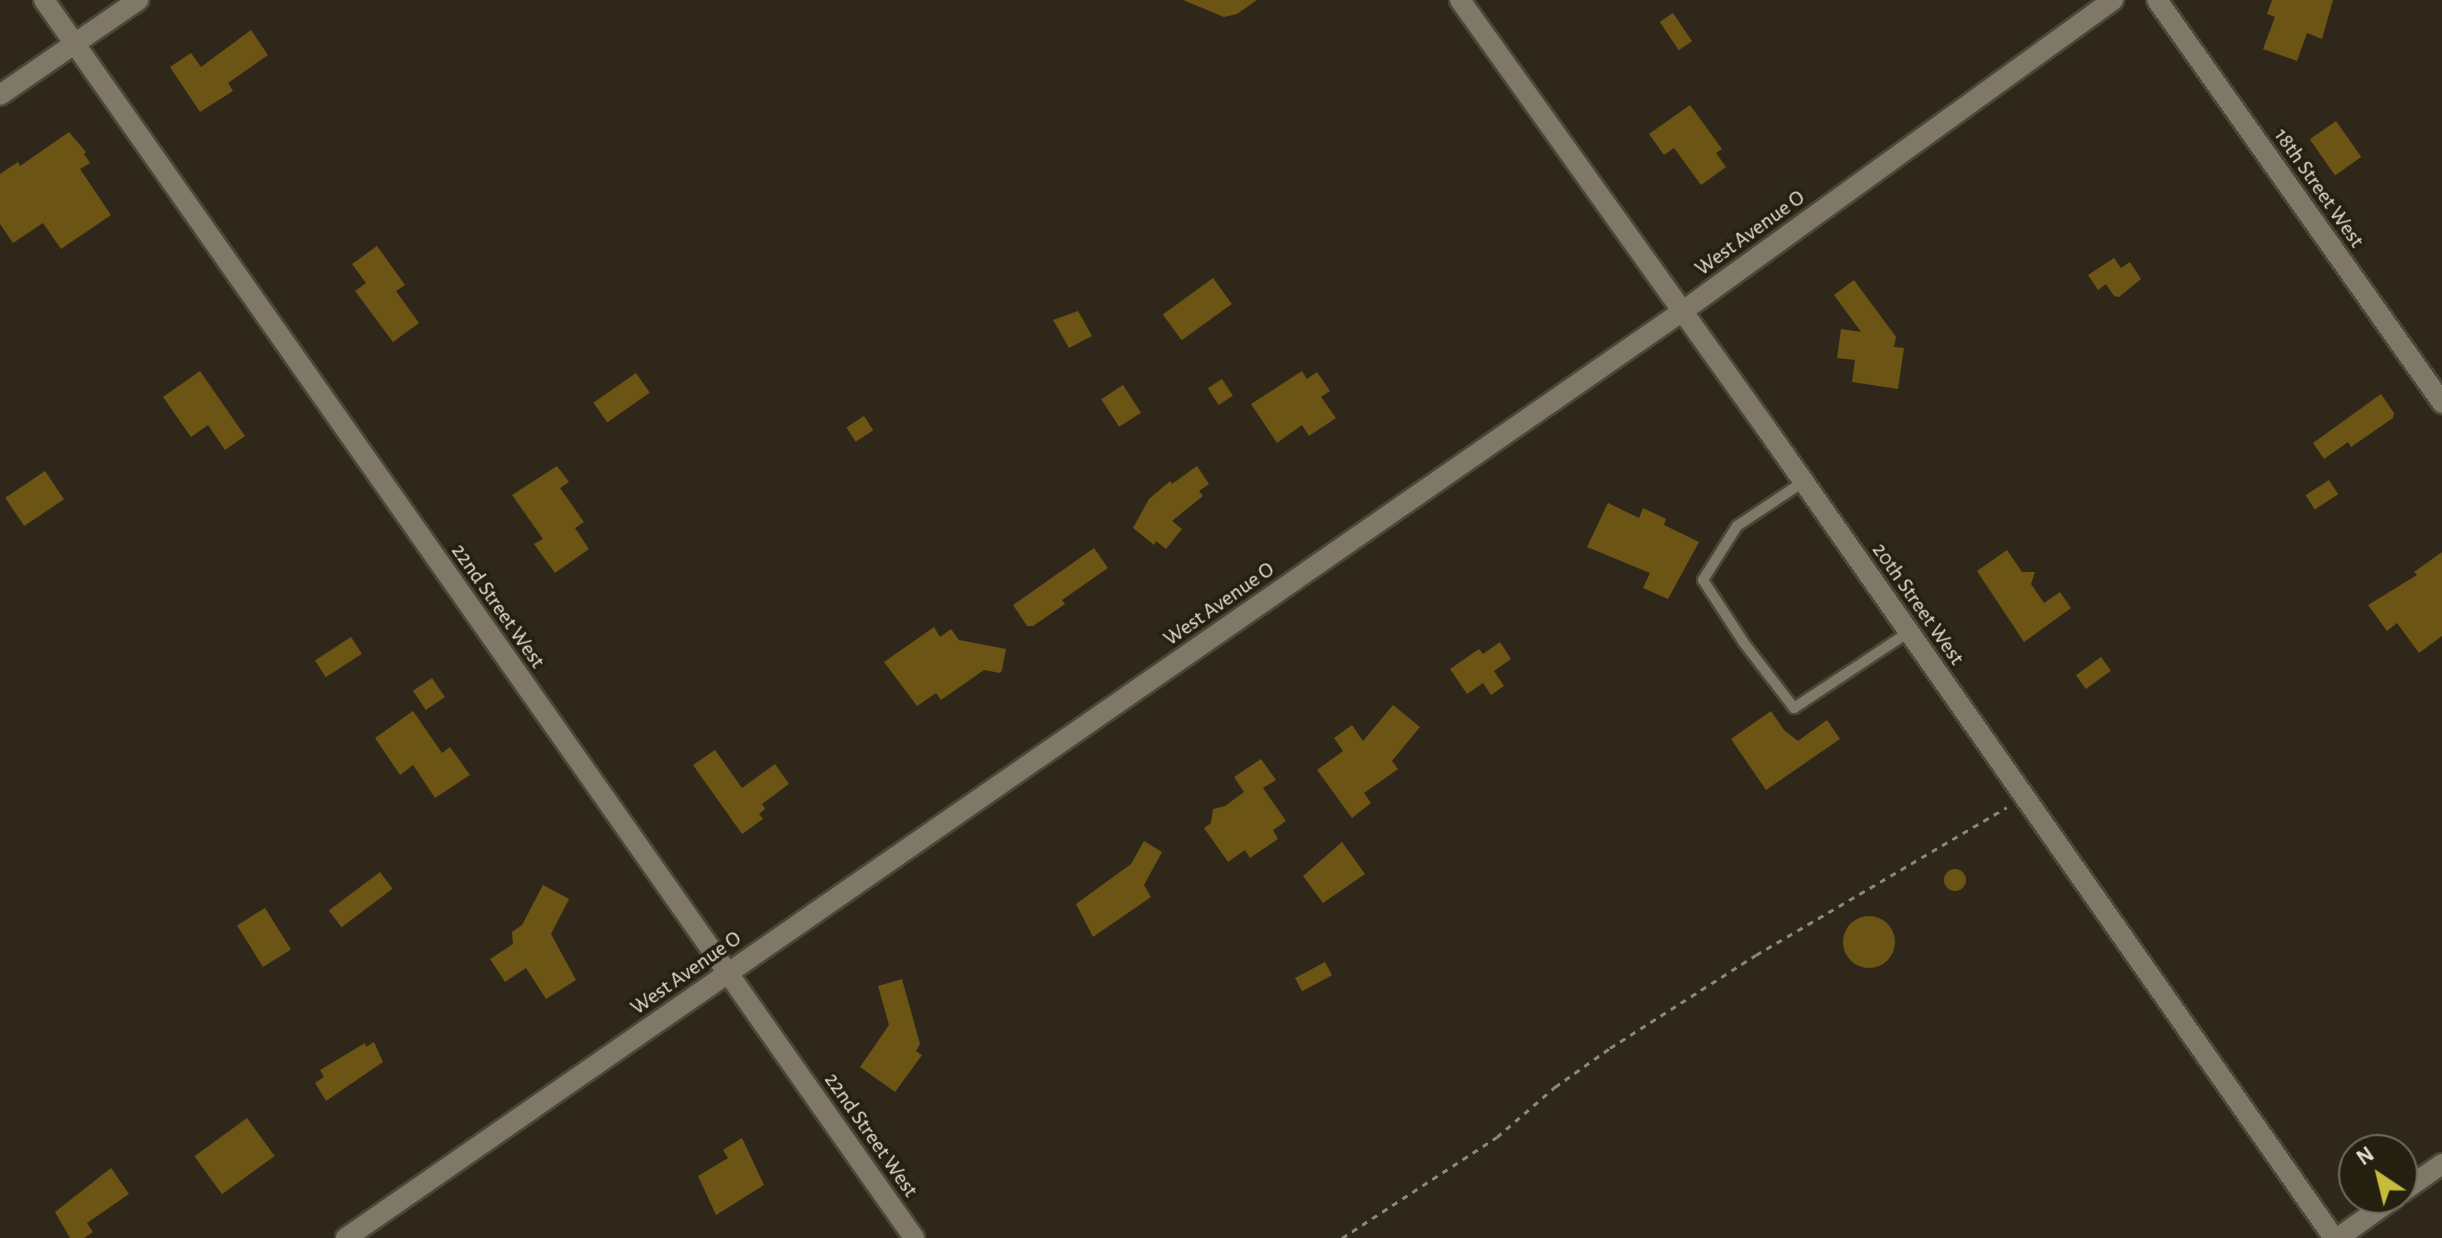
<!DOCTYPE html>
<html>
<head>
<meta charset="utf-8">
<style>
  body { margin:0 }
  #map { position:relative; width:2442px; height:1238px; overflow:hidden; background:#2f281a; font-family:"Alegreya Sans",sans-serif }
  div>[style] { position:absolute }
  .building>* { inset:0; background:#6c5415; transform-origin:0 0 }
  .round { border-radius:50% }
  .path>* { height:3px; margin-top:-1.5px; transform-origin:0; background:repeating-linear-gradient(90deg,#8c867b 0 6px,transparent 0 12px) }
  .roads { filter:drop-shadow(2px 0 #4c463a) drop-shadow(-2px 0 #4c463a) drop-shadow(0 2px #4c463a) drop-shadow(0 -2px #4c463a) }
  .service>* { height:10px; margin:-5px; padding:0 5px; transform-origin:5px; border-radius:5px; background:#807867 }
  .minor>* { height:20px; margin:-10px; padding:0 10px; transform-origin:10px; border-radius:10px; background:#807867 }
  .tertiary>* { height:20px; margin:-10px; padding:0 10px; transform-origin:10px; border-radius:10px; background:#807867 }
  .secondary>* { height:20px; margin:-10px; padding:0 10px; transform-origin:10px; border-radius:10px; background:#807867 }
  span { translate:-50% -50%; white-space:nowrap; text-align:center; line-height:1.15; -webkit-text-stroke:7px #251f10; paint-order:stroke }
  .street-label { font-size:22px; color:#e1ddd3 }
  .north { position:absolute; left:2338px; top:1134px; width:80px; height:80px; box-sizing:border-box; background:#251f10; border:2px solid #706b5e; border-radius:50%; rotate:325deg; font-size:22px; font-weight:700; line-height:32px; text-align:center; color:#e1ddd3 }
  .north::after { content:''; display:block; margin:auto; width:28px; height:36px; background:#c7bb3c; clip-path:polygon(50% 0,100% 100%,50% 72%,0 100%) }
</style>
</head>
<body>
<div id="map">
  <div class="building">
    <i style="clip-path:polygon(1183px 0,1257px 0,1237px 14px,1224px 17px)"></i>
    <i style="clip-path:polygon(2272px 0,2333px 0,2322px 39px,2307px 33px,2297px 61px,2263px 49px,2275px 17px,2267px 14px)"></i>
    <i style="left:1673px;top:13px;width:34px;height:16px;rotate:56deg"></i>
    <i style="clip-path:polygon(251px 30px,268px 55px,228px 83px,233px 91px,200px 112px,170px 67px,191px 53px,201px 67px)"></i>
    <i style="clip-path:polygon(1690px 105px,1722px 149px,1716px 153px,1726px 167px,1701px 185px,1674px 148px,1664px 155px,1649px 134px)"></i>
    <i style="left:2336px;top:121px;width:44px;height:32px;rotate:55deg"></i>
    <i style="clip-path:polygon(69px 132px,86px 152px,84px 154px,90px 163px,80px 169px,111px 215px,61px 249px,43px 223px,13px 243px,0 224px,0 174px,18px 162px,20px 166px)"></i>
    <i style="clip-path:polygon(377px 246px,405px 285px,396px 291px,419px 323px,393px 342px,355px 291px,366px 283px,352px 264px)"></i>
    <i style="clip-path:polygon(2114px 258px,2121px 268px,2130px 262px,2141px 279px,2119px 297px,2114px 296px,2106px 284px,2098px 290px,2088px 275px)"></i>
    <i style="left:1213px;top:278px;width:32px;height:62px;rotate:54deg"></i>
    <i style="clip-path:polygon(1854px 280px,1896px 337px,1894px 347px,1904px 348px,1898px 389px,1852px 382px,1855px 360px,1837px 358px,1841px 329px,1861px 332px,1834px 295px)"></i>
    <i style="clip-path:polygon(1078px 311px,1092px 336px,1069px 348px,1053px 320px)"></i>
    <i style="clip-path:polygon(200px 371px,245px 436px,225px 450px,208px 425px,191px 437px,163px 397px)"></i>
    <i style="clip-path:polygon(1302px 371px,1307px 379px,1317px 372px,1330px 391px,1321px 397px,1336px 418px,1309px 436px,1302px 425px,1277px 443px,1251px 404px)"></i>
    <i style="left:636px;top:373px;width:24px;height:52px;rotate:55deg"></i>
    <i style="left:1222px;top:379px;width:20px;height:17px;rotate:57deg"></i>
    <i style="left:1123px;top:385px;width:33px;height:26px;rotate:57deg"></i>
    <i style="clip-path:polygon(2381px 394px,2394px 413px,2393px 418px,2351px 447px,2348px 442px,2324px 459px,2313px 443px)"></i>
    <i style="left:864px;top:416px;width:17px;height:21px;rotate:57deg"></i>
    <i style="clip-path:polygon(557px 466px,569px 482px,560px 488px,584px 522px,575px 528px,589px 549px,555px 573px,534px 544px,543px 539px,512px 495px)"></i>
    <i style="clip-path:polygon(1197px 466px,1209px 484px,1199px 491px,1203px 496px,1172px 521px,1182px 529px,1166px 549px,1156px 541px,1154px 545px,1133px 528px,1149px 499px,1170px 481px,1172px 484px)"></i>
    <i style="left:45px;top:471px;width:34px;height:48px;rotate:56deg"></i>
    <i style="left:2329px;top:480px;width:17px;height:28px;rotate:57deg"></i>
    <i style="clip-path:polygon(1608px 503px,1639px 518px,1643px 508px,1666px 519px,1664px 525px,1699px 542px,1668px 599px,1643px 588px,1650px 573px,1587px 547px)"></i>
    <i style="clip-path:polygon(1094px 548px,1108px 568px,1062px 600px,1065px 604px,1033px 626px,1027px 626px,1013px 605px)"></i>
    <i style="clip-path:polygon(2007px 550px,2022px 572px,2035px 572px,2031px 584px,2044px 603px,2060px 592px,2071px 608px,2024px 642px,1977px 571px)"></i>
    <i style="clip-path:polygon(2442px 552px,2442px 636px,2419px 653px,2397px 623px,2387px 631px,2368px 605px,2417px 575px,2414px 572px)"></i>
    <i style="clip-path:polygon(934px 627px,940px 637px,951px 629px,959px 640px,1006px 649px,1002px 670px,1000px 673px,984px 670px,941px 700px,936px 693px,917px 706px,884px 662px)"></i>
    <i style="left:351px;top:637px;width:20px;height:43px;rotate:57deg"></i>
    <i style="clip-path:polygon(1500px 642px,1511px 659px,1494px 671px,1504px 686px,1491px 695px,1483px 683px,1467px 694px,1450px 669px,1479px 649px,1483px 654px)"></i>
    <i style="left:2101px;top:657px;width:17px;height:31px;rotate:54deg"></i>
    <i style="left:432px;top:678px;width:23px;height:23px;rotate:56deg"></i>
    <i style="clip-path:polygon(1393px 705px,1420px 727px,1392px 761px,1398px 769px,1364px 793px,1371px 803px,1352px 818px,1317px 770px,1343px 751px,1334px 738px,1352px 725px,1363px 741px)"></i>
    <i style="clip-path:polygon(413px 711px,442px 753px,450px 747px,470px 775px,435px 798px,413px 765px,400px 775px,375px 738px)"></i>
    <i style="clip-path:polygon(1771px 711px,1784px 730px,1798px 741px,1827px 720px,1840px 739px,1766px 790px,1731px 739px)"></i>
    <i style="clip-path:polygon(715px 750px,742px 788px,775px 764px,789px 784px,762px 804px,765px 809px,759px 814px,763px 819px,742px 834px,693px 765px)"></i>
    <i style="clip-path:polygon(1261px 759px,1276px 780px,1263px 788px,1286px 821px,1273px 830px,1278px 839px,1250px 858px,1245px 850px,1228px 862px,1204px 828px,1211px 823px,1213px 809px,1225px 806px,1244px 792px,1234px 777px)"></i>
    <i style="clip-path:polygon(1144px 841px,1162px 852px,1144px 885px,1151px 897px,1093px 937px,1076px 904px,1131px 864px)"></i>
    <i style="clip-path:polygon(1342px 842px,1365px 874px,1323px 903px,1303px 876px)"></i>
    <i class="round" style="left:1944px;top:869px;width:22px;height:22px"></i>
    <i style="left:380px;top:872px;width:21px;height:64px;rotate:53deg"></i>
    <i style="clip-path:polygon(543px 885px,569px 899px,551px 934px,576px 980px,546px 999px,526px 968px,505px 982px,490px 959px,513px 944px,512px 932px,522px 925px)"></i>
    <i style="left:265px;top:908px;width:49px;height:33px;rotate:58deg"></i>
    <i class="round" style="left:1843px;top:916px;width:52px;height:52px"></i>
    <i style="left:1325px;top:962px;width:15px;height:34px;rotate:62deg"></i>
    <i style="clip-path:polygon(902px 979px,920px 1044px,916px 1051px,922px 1055px,895px 1092px,860px 1067px,889px 1025px,878px 986px)"></i>
    <i style="clip-path:polygon(374px 1042px,383px 1062px,326px 1101px,315px 1083px,324px 1077px,320px 1070px,365px 1043px,366px 1047px)"></i>
    <i style="left:247px;top:1118px;width:47px;height:65px;rotate:54deg"></i>
    <i style="clip-path:polygon(742px 1138px,764px 1185px,716px 1215px,698px 1176px,728px 1158px,723px 1150px)"></i>
    <i style="clip-path:polygon(111px 1168px,129px 1194px,87px 1223px,93px 1232px,84px 1238px,70px 1238px,55px 1212px)"></i>
  </div>
  <div class="path">
    <i style="left:1342px;top:1238px;width:185px;rotate:-33.1deg"></i>
    <i style="left:1497px;top:1137px;width:77px;rotate:-40.8deg"></i>
    <i style="left:1555px;top:1087px;width:67px;rotate:-35.3deg"></i>
    <i style="left:1610px;top:1048px;width:173px;rotate:-32.5deg"></i>
    <i style="left:1756px;top:955px;width:291px;rotate:-30.5deg"></i>
  </div>
  <div class="roads">
    <div class="service">
      <i style="left:1803px;top:482px;width:79px;rotate:146.3deg"></i>
      <i style="left:1737px;top:526px;width:64px;rotate:122.2deg"></i>
      <i style="left:1703px;top:580px;width:75px;rotate:56.9deg"></i>
      <i style="left:1744px;top:643px;width:82px;rotate:52.4deg"></i>
      <i style="left:1794px;top:708px;width:138px;rotate:-33.5deg"></i>
    </div>
    <div class="minor">
      <i style="left:44px;top:0;width:1513px;rotate:54.9deg"></i>
      <i style="left:2157px;top:0;width:494px;rotate:54.7deg"></i>
      <i style="left:0;top:95px;width:168px;rotate:-34.5deg"></i>
      <i style="left:2402px;top:1192px;width:49px;rotate:-35deg"></i>
      <i style="left:2338px;top:1238px;width:69px;rotate:-35.5deg"></i>
    </div>
    <div class="tertiary">
      <i style="left:346px;top:1238px;width:1627px;rotate:-34.74deg"></i>
      <i style="left:1683px;top:311px;width:531px;rotate:-35.88deg"></i>
    </div>
    <div class="secondary">
      <i style="left:1460px;top:0;width:526px;rotate:54.44deg"></i>
      <i style="left:1766px;top:428px;width:989px;rotate:54.96deg"></i>
    </div>
  </div>
  <div class="street-label">
    <span style="left:2319px;top:188px;rotate:55deg">18th Street West</span>
    <span style="left:1750px;top:233px;rotate:-36deg">West Avenue O</span>
    <span style="left:1219px;top:604px;rotate:-35deg">West Avenue O</span>
    <span style="left:1918px;top:604px;rotate:55deg">20th Street West</span>
    <span style="left:498px;top:606px;rotate:55deg">22nd Street West</span>
    <span style="left:686px;top:973px;rotate:-35deg">West Avenue O</span>
    <span style="left:871px;top:1135px;rotate:55deg">22nd Street West</span>
  </div>
  <div class="north">N</div>
</div>
</body>
</html>
